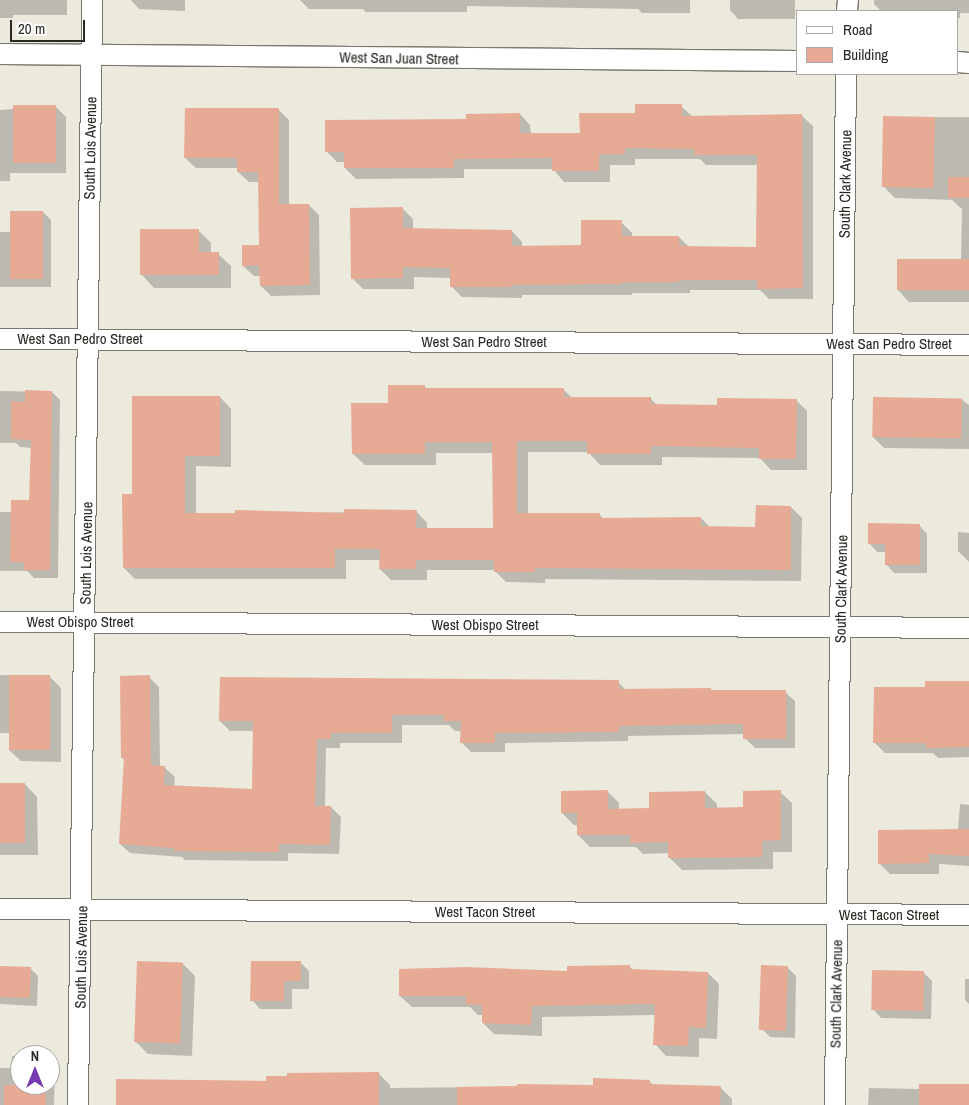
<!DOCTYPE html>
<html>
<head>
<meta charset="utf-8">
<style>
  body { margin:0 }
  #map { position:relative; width:969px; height:1105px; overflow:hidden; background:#ece9dd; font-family:"Archivo Narrow",sans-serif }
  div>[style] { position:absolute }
  .shadow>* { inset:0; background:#0003 }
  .building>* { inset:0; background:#e7aa95; transform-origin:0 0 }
  .roads { filter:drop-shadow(1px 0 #79776c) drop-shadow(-1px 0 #79776c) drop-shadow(0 1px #79776c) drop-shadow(0 -1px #79776c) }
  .street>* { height:20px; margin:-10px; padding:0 10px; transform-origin:10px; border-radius:10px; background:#fff }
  span { translate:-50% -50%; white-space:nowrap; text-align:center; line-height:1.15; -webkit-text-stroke:4px #fff; paint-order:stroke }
  .street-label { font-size:15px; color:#292823 }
  .legend { position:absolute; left:796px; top:10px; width:162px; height:65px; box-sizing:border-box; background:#fff; border:1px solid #a9a9a7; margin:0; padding:6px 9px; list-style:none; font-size:15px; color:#292823 }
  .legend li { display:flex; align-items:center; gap:10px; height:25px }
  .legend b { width:25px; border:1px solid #a9a9a7 }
  .north { position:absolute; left:10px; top:1045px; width:50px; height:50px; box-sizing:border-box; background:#fff; border:1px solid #a9a9a7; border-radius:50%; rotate:0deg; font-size:14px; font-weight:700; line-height:20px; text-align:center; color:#292823 }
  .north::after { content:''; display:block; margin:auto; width:18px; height:22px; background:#743ab1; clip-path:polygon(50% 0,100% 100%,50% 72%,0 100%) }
  .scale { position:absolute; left:10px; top:20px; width:75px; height:22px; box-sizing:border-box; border:2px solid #292823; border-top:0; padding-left:6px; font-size:15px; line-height:18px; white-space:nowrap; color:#292823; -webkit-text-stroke:4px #fff; paint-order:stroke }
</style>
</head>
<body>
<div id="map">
  <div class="shadow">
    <i style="clip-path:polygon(0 0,67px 0,67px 15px,13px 15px,13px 18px,0 18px)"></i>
    <i style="clip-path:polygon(131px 0,185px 0,185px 11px,139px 9px)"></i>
    <i style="clip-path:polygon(300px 0,690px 0,690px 13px,642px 13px,638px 9px,467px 6px,467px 12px,366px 12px,363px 9px,309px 9px)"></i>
    <i style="clip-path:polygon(730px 0,795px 0,795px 19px,738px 19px,730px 10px)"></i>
    <i style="clip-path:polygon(874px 0,969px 0,969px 13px,960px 13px,960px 18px,958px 18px,958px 11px,881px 11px,874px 4px)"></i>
    <i style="clip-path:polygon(55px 106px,66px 117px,66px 173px,10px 173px,10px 181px,0 181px,0 110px)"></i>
    <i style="clip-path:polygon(681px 106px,693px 117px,802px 116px,813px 126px,813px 299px,769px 299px,760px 290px,690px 290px,690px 293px,632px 293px,632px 295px,522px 295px,522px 298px,462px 297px,451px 286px,451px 278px,414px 277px,414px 289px,363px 289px,353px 279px,402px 208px,413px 219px,413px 230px,512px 231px,522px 242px,522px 247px,582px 246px,621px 222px,632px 233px,632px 237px,679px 237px,689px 247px,758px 248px,758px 165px,706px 165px,700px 159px,635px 159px,635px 165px,610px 165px,610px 182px,564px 182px,553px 169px,464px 169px,464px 178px,356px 179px,345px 168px,345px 162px,337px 162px,326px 151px,467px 120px,520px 114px,530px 125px,531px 134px,581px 134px,637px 115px)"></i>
    <i style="clip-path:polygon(279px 110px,289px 120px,289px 205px,309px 205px,319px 215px,320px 295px,271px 296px,261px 286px,261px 276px,254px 276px,243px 266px,260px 246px,260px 182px,249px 182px,238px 172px,238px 168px,196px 168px,185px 158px)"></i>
    <i style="clip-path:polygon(884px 117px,969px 117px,969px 302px,909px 302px,898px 290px,961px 260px,962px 209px,952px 200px,895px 198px,883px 186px)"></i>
    <i style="clip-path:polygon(43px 212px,51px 220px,51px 287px,0 287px,0 232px,11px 232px)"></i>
    <i style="clip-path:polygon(198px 230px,211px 243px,211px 254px,218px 254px,231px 266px,231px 288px,154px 288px,142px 275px)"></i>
    <i style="clip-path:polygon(424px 386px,428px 390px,563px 389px,572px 398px,651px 399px,657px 405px,719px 406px,796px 400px,807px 411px,807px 470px,771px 470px,760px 458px,662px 457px,662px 465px,600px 465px,588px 452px,528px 452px,528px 515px,600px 515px,604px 519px,701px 518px,710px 527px,757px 528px,791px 507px,802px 518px,801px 581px,545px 579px,545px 583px,506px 582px,494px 570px,427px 570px,427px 580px,391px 580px,380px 569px,380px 560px,346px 560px,346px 579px,135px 579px,124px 568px,133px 495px,220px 397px,231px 409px,231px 467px,196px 466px,196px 515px,416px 511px,427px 523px,427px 529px,494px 530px,493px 453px,436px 453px,436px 465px,365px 465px,353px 454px,389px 404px)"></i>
    <i style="clip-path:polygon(0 391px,52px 392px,60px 400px,58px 578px,34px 578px,27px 571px,0 571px,0 512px,12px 512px,30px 501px,32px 448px,20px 447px,16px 443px,0 443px)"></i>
    <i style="clip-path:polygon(961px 399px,969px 405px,969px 449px,884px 448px,873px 437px)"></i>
    <i style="clip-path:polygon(919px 525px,927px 534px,927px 573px,894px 573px,886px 564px,886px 552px,877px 552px,869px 543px)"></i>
    <i style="clip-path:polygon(958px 532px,969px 533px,969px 562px,958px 551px)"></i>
    <i style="clip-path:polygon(0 675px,49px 676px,61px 688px,61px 762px,21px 761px,9px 750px,9px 733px,0 733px)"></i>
    <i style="clip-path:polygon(149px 677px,159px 687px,160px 767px,165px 768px,175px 777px,174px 787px,253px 790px,254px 731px,230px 731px,220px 721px,618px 682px,627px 691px,711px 689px,713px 692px,785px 692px,795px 701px,795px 748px,755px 748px,745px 738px,745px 734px,628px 736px,628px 741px,505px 743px,505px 752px,471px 752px,461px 742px,462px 731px,455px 731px,449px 725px,402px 725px,402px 743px,340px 743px,340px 748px,326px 748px,325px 807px,331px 807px,341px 817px,339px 854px,288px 853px,288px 861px,185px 860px,182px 857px,130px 853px,120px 844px,125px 760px,122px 758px)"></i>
    <i style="clip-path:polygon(969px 682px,969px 757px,938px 758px,933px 753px,885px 753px,875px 743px,927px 688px)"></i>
    <i style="clip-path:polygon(0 784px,25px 784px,37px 797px,38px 855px,0 855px)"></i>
    <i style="clip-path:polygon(607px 791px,619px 803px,619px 810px,650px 810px,705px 792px,717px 804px,717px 809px,744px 808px,780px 792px,792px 803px,792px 852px,773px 852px,773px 869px,682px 870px,670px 858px,670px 853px,643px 854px,636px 847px,590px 847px,578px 835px,578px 825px,574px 825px,562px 813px)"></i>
    <i style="clip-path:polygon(960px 804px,969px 805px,969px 866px,939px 864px,939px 874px,890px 874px,879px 863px,958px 830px)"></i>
    <i style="clip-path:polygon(300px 962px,309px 971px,309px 989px,292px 989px,292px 1009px,260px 1009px,252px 1000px)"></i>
    <i style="clip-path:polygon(183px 964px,195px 976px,192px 1056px,148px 1054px,135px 1041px)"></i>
    <i style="clip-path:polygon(0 967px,30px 968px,38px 976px,37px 1006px,0 1004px)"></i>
    <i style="clip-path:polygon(630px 967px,633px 970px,708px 973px,719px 984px,717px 1039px,699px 1038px,699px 1057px,666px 1056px,655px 1044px,656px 1015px,542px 1017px,542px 1036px,494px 1034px,483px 1023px,483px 1015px,478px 1015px,470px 1007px,412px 1007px,400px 996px,568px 972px)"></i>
    <i style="clip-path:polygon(787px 967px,796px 976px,795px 1038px,770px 1037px,762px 1029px)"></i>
    <i style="clip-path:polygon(923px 972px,932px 981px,931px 1019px,881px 1018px,873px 1009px)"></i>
    <i style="clip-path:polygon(965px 979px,969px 979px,969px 1004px,965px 1000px)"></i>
    <i style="clip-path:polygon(12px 1056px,20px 1056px,20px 1085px,50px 1085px,50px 1064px,55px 1069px,54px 1105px,0 1105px,0 1068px,11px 1068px)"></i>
    <i style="clip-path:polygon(379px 1074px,390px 1085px,390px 1088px,594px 1086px,650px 1082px,653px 1085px,720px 1087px,732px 1099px,732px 1105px,118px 1105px,267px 1082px)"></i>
    <i style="clip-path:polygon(969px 1086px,969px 1105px,868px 1105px,869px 1088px,920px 1089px)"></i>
  </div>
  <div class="building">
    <i style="clip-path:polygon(635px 104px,682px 104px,682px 116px,802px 114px,803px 288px,757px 289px,757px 280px,679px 280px,679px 282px,622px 282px,622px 284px,511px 285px,511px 287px,450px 287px,450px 268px,403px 267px,403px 278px,351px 279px,350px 208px,403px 207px,403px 228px,512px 230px,512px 246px,581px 245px,581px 220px,622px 220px,622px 236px,679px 236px,679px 246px,756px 247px,757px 155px,694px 155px,694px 149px,625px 148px,625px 154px,599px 154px,599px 171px,552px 171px,552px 158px,454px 159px,454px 168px,344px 168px,344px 152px,325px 152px,325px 120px,466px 119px,466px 114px,520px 113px,520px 133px,580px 133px,579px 113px,635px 113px)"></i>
    <i style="left:13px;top:105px;width:43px;height:58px"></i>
    <i style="clip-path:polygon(185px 108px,279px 108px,279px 204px,309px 204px,310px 285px,260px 286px,259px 265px,242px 266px,242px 245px,259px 245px,258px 172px,237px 172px,237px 158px,184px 158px)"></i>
    <i style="left:883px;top:116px;width:52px;height:71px;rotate:1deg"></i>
    <i style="left:948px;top:177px;width:21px;height:21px"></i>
    <i style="left:10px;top:211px;width:33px;height:68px"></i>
    <i style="clip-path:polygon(140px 229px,199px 229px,199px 252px,219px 252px,219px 275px,140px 275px)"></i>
    <i style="left:897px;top:259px;width:72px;height:31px"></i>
    <i style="clip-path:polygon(388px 385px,425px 385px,425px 388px,564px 388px,564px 397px,651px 397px,651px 404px,717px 405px,717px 398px,797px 399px,796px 459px,759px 459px,759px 448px,651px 446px,651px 454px,587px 454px,587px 441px,517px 441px,517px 513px,600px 513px,600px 518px,701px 517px,701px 526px,755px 527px,756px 505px,791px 506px,791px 570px,535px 568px,535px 572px,494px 572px,494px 560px,416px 560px,416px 569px,379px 569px,380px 549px,335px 549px,335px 568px,123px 568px,122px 494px,132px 494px,132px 396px,220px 396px,220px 456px,185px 456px,185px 513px,235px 513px,235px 510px,344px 513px,344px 509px,417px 510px,416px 528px,493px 528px,492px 442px,425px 442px,425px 454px,352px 454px,351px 403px,388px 403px)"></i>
    <i style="clip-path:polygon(25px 390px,52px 391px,50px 570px,24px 570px,24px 562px,10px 562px,11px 500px,29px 500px,31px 440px,11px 439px,11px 401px,25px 402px)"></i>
    <i style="left:873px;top:397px;width:89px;height:40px;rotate:1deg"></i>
    <i style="clip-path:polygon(868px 523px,920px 524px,920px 565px,885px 565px,885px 544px,868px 544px)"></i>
    <i style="left:9px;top:675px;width:41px;height:75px"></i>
    <i style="clip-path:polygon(150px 675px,151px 765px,165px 766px,164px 785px,252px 789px,253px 721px,219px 721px,220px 677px,619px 680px,619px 689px,711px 688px,711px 690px,786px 690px,786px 739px,743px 739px,743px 724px,619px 726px,619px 732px,495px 733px,495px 743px,460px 743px,461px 721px,443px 721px,444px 715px,392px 715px,392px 733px,331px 733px,331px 739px,317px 739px,315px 806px,331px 806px,330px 845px,279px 844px,279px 852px,174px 851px,174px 848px,119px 844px,124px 758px,121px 758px,120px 676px)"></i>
    <i style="clip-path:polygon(925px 681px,969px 681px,969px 747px,926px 748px,926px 743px,873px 743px,874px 687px,925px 687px)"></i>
    <i style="left:0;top:783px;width:25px;height:60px"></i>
    <i style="clip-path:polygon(608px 790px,608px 809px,649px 808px,649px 792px,705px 791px,705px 808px,743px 807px,743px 791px,781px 790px,781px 840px,762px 841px,762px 857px,668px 858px,668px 842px,630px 843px,630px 835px,577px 835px,577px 813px,561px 813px,561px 791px)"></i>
    <i style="clip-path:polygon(969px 829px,969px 856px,929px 854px,929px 863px,878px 864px,878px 830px)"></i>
    <i style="left:137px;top:961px;width:46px;height:81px;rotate:2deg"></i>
    <i style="clip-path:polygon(251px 961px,301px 961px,301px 981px,284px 981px,284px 1001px,250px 1001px)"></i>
    <i style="clip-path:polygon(630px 965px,630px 969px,708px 972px,706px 1028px,689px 1027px,688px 1046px,653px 1045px,655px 1004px,532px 1006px,531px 1025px,482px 1023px,482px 1005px,466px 1004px,466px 996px,399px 996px,399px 969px,467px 967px,567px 971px,567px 966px)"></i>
    <i style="left:761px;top:965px;width:27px;height:65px;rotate:2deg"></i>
    <i style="left:0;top:966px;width:31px;height:31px;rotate:2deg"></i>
    <i style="left:872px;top:970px;width:52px;height:40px;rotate:1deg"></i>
    <i style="clip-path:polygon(379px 1072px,379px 1105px,116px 1105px,116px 1079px,266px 1081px,266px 1076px,287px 1076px,287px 1073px)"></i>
    <i style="clip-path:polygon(593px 1078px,650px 1080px,650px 1084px,721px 1086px,720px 1105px,457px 1105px,457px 1087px,517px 1086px,517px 1084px,593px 1085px)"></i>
    <i style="left:969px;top:1084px;width:21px;height:50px;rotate:90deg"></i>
    <i style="left:4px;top:1085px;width:42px;height:20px"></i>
  </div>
  <div class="roads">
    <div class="street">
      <i style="left:847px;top:11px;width:11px;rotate:-85deg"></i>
      <i style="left:0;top:54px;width:798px;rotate:0.5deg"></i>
      <i style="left:958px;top:62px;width:11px;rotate:5deg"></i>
      <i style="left:0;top:339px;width:969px;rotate:0.35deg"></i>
      <i style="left:0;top:622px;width:969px;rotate:0.35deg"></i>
      <i style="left:0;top:909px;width:969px;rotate:0.35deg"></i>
      <i style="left:78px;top:1105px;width:1105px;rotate:-89.27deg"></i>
      <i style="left:835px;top:1105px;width:1031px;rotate:-89.39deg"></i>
    </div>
  </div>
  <div class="street-label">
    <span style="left:399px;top:58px;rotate:1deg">West San Juan Street</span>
    <span style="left:90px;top:148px;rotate:-89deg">South Lois Avenue</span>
    <span style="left:845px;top:184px;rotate:-89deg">South Clark Avenue</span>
    <span style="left:80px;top:339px">West San Pedro Street</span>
    <span style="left:484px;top:342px">West San Pedro Street</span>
    <span style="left:889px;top:344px">West San Pedro Street</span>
    <span style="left:86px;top:553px;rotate:-89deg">South Lois Avenue</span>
    <span style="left:841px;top:589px;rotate:-89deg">South Clark Avenue</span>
    <span style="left:80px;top:622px">West Obispo Street</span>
    <span style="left:485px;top:625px">West Obispo Street</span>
    <span style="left:485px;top:912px">West Tacon Street</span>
    <span style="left:889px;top:915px">West Tacon Street</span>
    <span style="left:81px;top:957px;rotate:-89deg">South Lois Avenue</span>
    <span style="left:836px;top:994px;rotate:-89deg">South Clark Avenue</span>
  </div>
  <ul class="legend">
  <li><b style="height:6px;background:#fff"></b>Road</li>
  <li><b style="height:14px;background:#e7aa95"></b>Building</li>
  </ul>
  <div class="north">N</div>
  <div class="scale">20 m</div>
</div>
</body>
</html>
